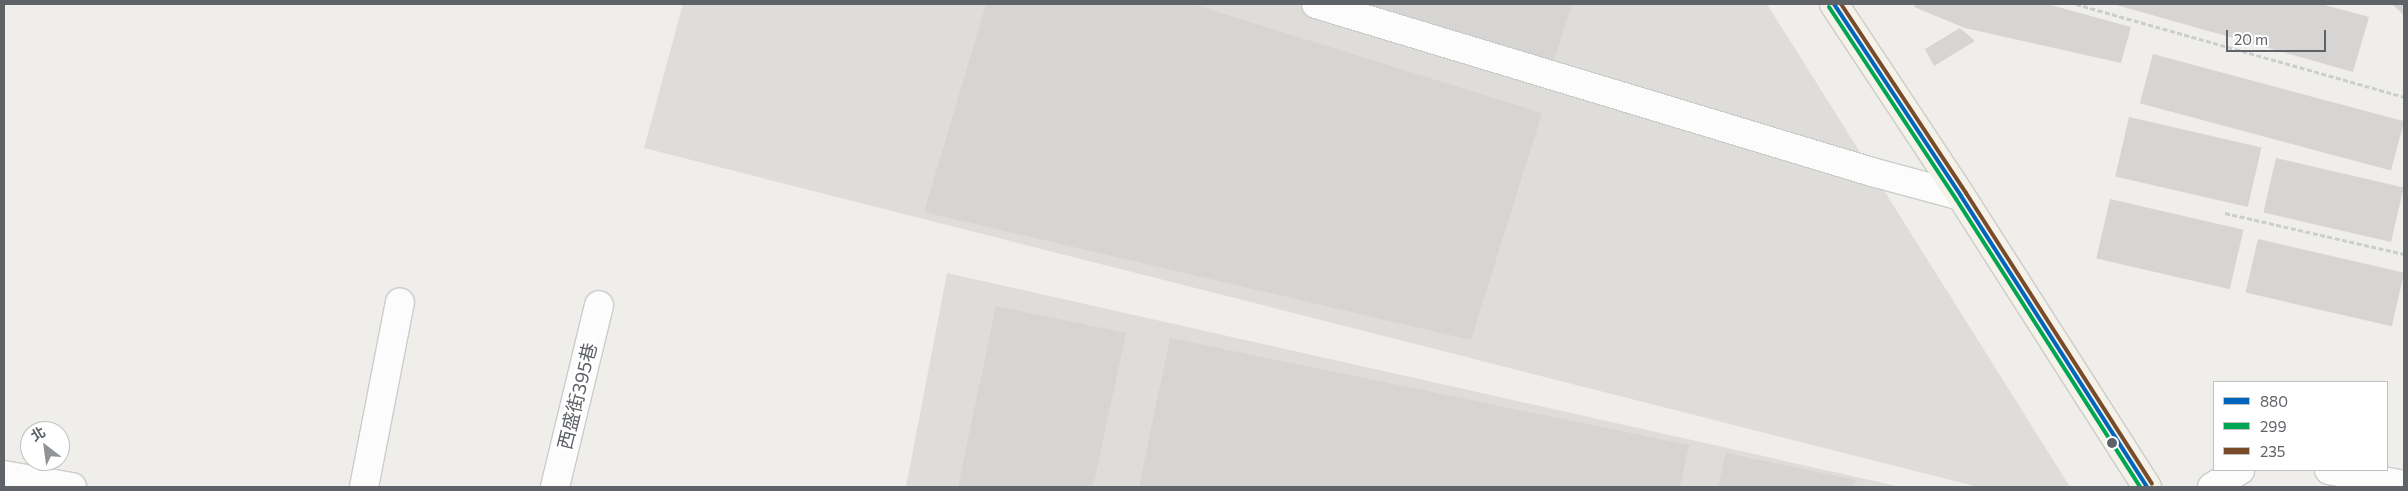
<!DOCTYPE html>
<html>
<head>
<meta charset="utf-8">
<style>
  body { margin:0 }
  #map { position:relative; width:2408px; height:491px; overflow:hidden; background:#efeeea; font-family:Commissioner,"Noto Sans TC",sans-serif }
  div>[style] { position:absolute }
  .industrial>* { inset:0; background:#dfddda }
  .building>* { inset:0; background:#d6d5d3; transform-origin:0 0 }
  .path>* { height:3px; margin-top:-1.5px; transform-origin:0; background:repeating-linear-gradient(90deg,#cacfcc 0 5px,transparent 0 7.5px) }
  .roads { filter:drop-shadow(1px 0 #cbcccc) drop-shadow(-1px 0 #cbcccc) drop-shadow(0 1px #cbcccc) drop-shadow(0 -1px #cbcccc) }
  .minor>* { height:28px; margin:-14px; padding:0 14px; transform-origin:14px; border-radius:14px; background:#fdfcfc }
  .major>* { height:28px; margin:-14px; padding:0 14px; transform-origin:14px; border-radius:14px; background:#f4f2e9 }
  .bus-1>* { height:4px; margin:-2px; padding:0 2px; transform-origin:2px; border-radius:2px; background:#0065bd }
  .bus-2>* { height:4px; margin:-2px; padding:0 2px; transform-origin:2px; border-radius:2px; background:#00a651 }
  .bus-3>* { height:4px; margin:-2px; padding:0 2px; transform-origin:2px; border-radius:2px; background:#7a4b2a }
  .dots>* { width:14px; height:14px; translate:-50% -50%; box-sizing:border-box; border:2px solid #fff; border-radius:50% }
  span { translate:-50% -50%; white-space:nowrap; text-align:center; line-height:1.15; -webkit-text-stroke:5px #fff; paint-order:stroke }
  .street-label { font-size:19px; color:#5f6368 }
  .frame { position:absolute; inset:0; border:5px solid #5f6368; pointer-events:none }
  .legend { position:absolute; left:2213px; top:381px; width:175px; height:90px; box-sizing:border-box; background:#fff; border:1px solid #bfc1c3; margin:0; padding:6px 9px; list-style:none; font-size:15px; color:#5f6368 }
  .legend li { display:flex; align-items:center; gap:10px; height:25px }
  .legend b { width:25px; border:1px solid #bfc1c3 }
  .north { position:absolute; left:20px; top:421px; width:50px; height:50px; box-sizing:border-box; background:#fff; border:1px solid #bfc1c3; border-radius:50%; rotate:330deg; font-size:14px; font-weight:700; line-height:20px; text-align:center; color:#5f6368 }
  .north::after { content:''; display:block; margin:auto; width:18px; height:22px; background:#919496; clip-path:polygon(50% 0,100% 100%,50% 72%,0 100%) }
  .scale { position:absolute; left:2226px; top:30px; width:100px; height:22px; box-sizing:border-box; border:2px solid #5f6368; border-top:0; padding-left:6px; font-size:15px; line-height:18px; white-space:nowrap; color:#5f6368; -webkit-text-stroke:4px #fff; paint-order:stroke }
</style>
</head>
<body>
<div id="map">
  <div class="industrial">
    <i style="clip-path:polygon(683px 4px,1767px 4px,2070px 487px,1978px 487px,644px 148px)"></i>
    <i style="clip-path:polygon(947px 273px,1901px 487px,906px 487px)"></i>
  </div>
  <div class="building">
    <i style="clip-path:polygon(986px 4px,1192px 4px,1542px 113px,1471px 340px,924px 212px)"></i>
    <i style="clip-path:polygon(1366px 4px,1572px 4px,1553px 63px)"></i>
    <i style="clip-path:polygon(1915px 4px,2047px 4px,2131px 27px,2121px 63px,1965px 28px,1914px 7px)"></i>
    <i style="clip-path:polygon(2113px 4px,2321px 4px,2369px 17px,2353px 72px)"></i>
    <i style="clip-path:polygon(2392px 4px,2404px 4px,2404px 15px)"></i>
    <i style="clip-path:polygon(1960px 28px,1975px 41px,1934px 66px,1925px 49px)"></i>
    <i style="left:2153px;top:54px;width:260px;height:51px;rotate:15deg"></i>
    <i style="left:2129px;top:117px;width:136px;height:61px;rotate:13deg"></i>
    <i style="left:2276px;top:158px;width:131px;height:56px;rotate:13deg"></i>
    <i style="left:2110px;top:199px;width:137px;height:61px;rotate:13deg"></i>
    <i style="left:2258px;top:239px;width:150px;height:55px;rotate:13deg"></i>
    <i style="clip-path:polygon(996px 306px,1126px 333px,1093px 487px,958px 487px)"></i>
    <i style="clip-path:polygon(1170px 338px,1689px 445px,1680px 487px,1139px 487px)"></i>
    <i style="clip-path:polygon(1726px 453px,1856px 480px,1854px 487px,1718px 487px)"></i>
  </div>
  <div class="path">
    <i style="left:2076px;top:4px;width:341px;rotate:15.8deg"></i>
    <i style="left:2225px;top:213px;width:184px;rotate:12.9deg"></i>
  </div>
  <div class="roads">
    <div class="minor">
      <i style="left:1316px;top:4px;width:581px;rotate:16.81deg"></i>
      <i style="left:1872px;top:172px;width:92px;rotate:15.1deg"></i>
      <i style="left:2329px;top:470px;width:76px;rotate:11.3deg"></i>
      <i style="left:4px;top:475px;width:69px;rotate:10deg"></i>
      <i style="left:364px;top:487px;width:188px;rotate:-79deg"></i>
      <i style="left:555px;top:487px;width:187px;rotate:-76.4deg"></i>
      <i style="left:2212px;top:487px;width:33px;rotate:-31deg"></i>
    </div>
    <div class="major">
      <i style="left:1834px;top:4px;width:230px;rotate:56.5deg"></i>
      <i style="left:1961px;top:196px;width:345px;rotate:57.4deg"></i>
    </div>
  </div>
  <div class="bus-1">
    <i style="left:1834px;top:4px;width:230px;rotate:56.5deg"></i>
    <i style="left:1961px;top:196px;width:345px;rotate:57.4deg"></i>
  </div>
  <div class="bus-2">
    <i style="left:1829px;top:7px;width:230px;rotate:56.5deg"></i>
    <i style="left:1956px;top:199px;width:342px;rotate:57.4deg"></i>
  </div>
  <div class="bus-3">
    <i style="left:1841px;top:4px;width:227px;rotate:56.5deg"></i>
    <i style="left:1966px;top:193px;width:345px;rotate:57.4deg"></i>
  </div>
  <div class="dots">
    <i style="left:2112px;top:443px;background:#5f6368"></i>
  </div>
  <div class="street-label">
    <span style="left:577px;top:396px;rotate:-76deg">西盛街395巷</span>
  </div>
  <div class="frame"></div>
  <ul class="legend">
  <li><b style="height:6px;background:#0065bd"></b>880</li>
  <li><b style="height:6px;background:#00a651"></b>299</li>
  <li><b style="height:6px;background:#7a4b2a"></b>235</li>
  </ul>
  <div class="north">北</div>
  <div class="scale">20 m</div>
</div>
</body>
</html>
